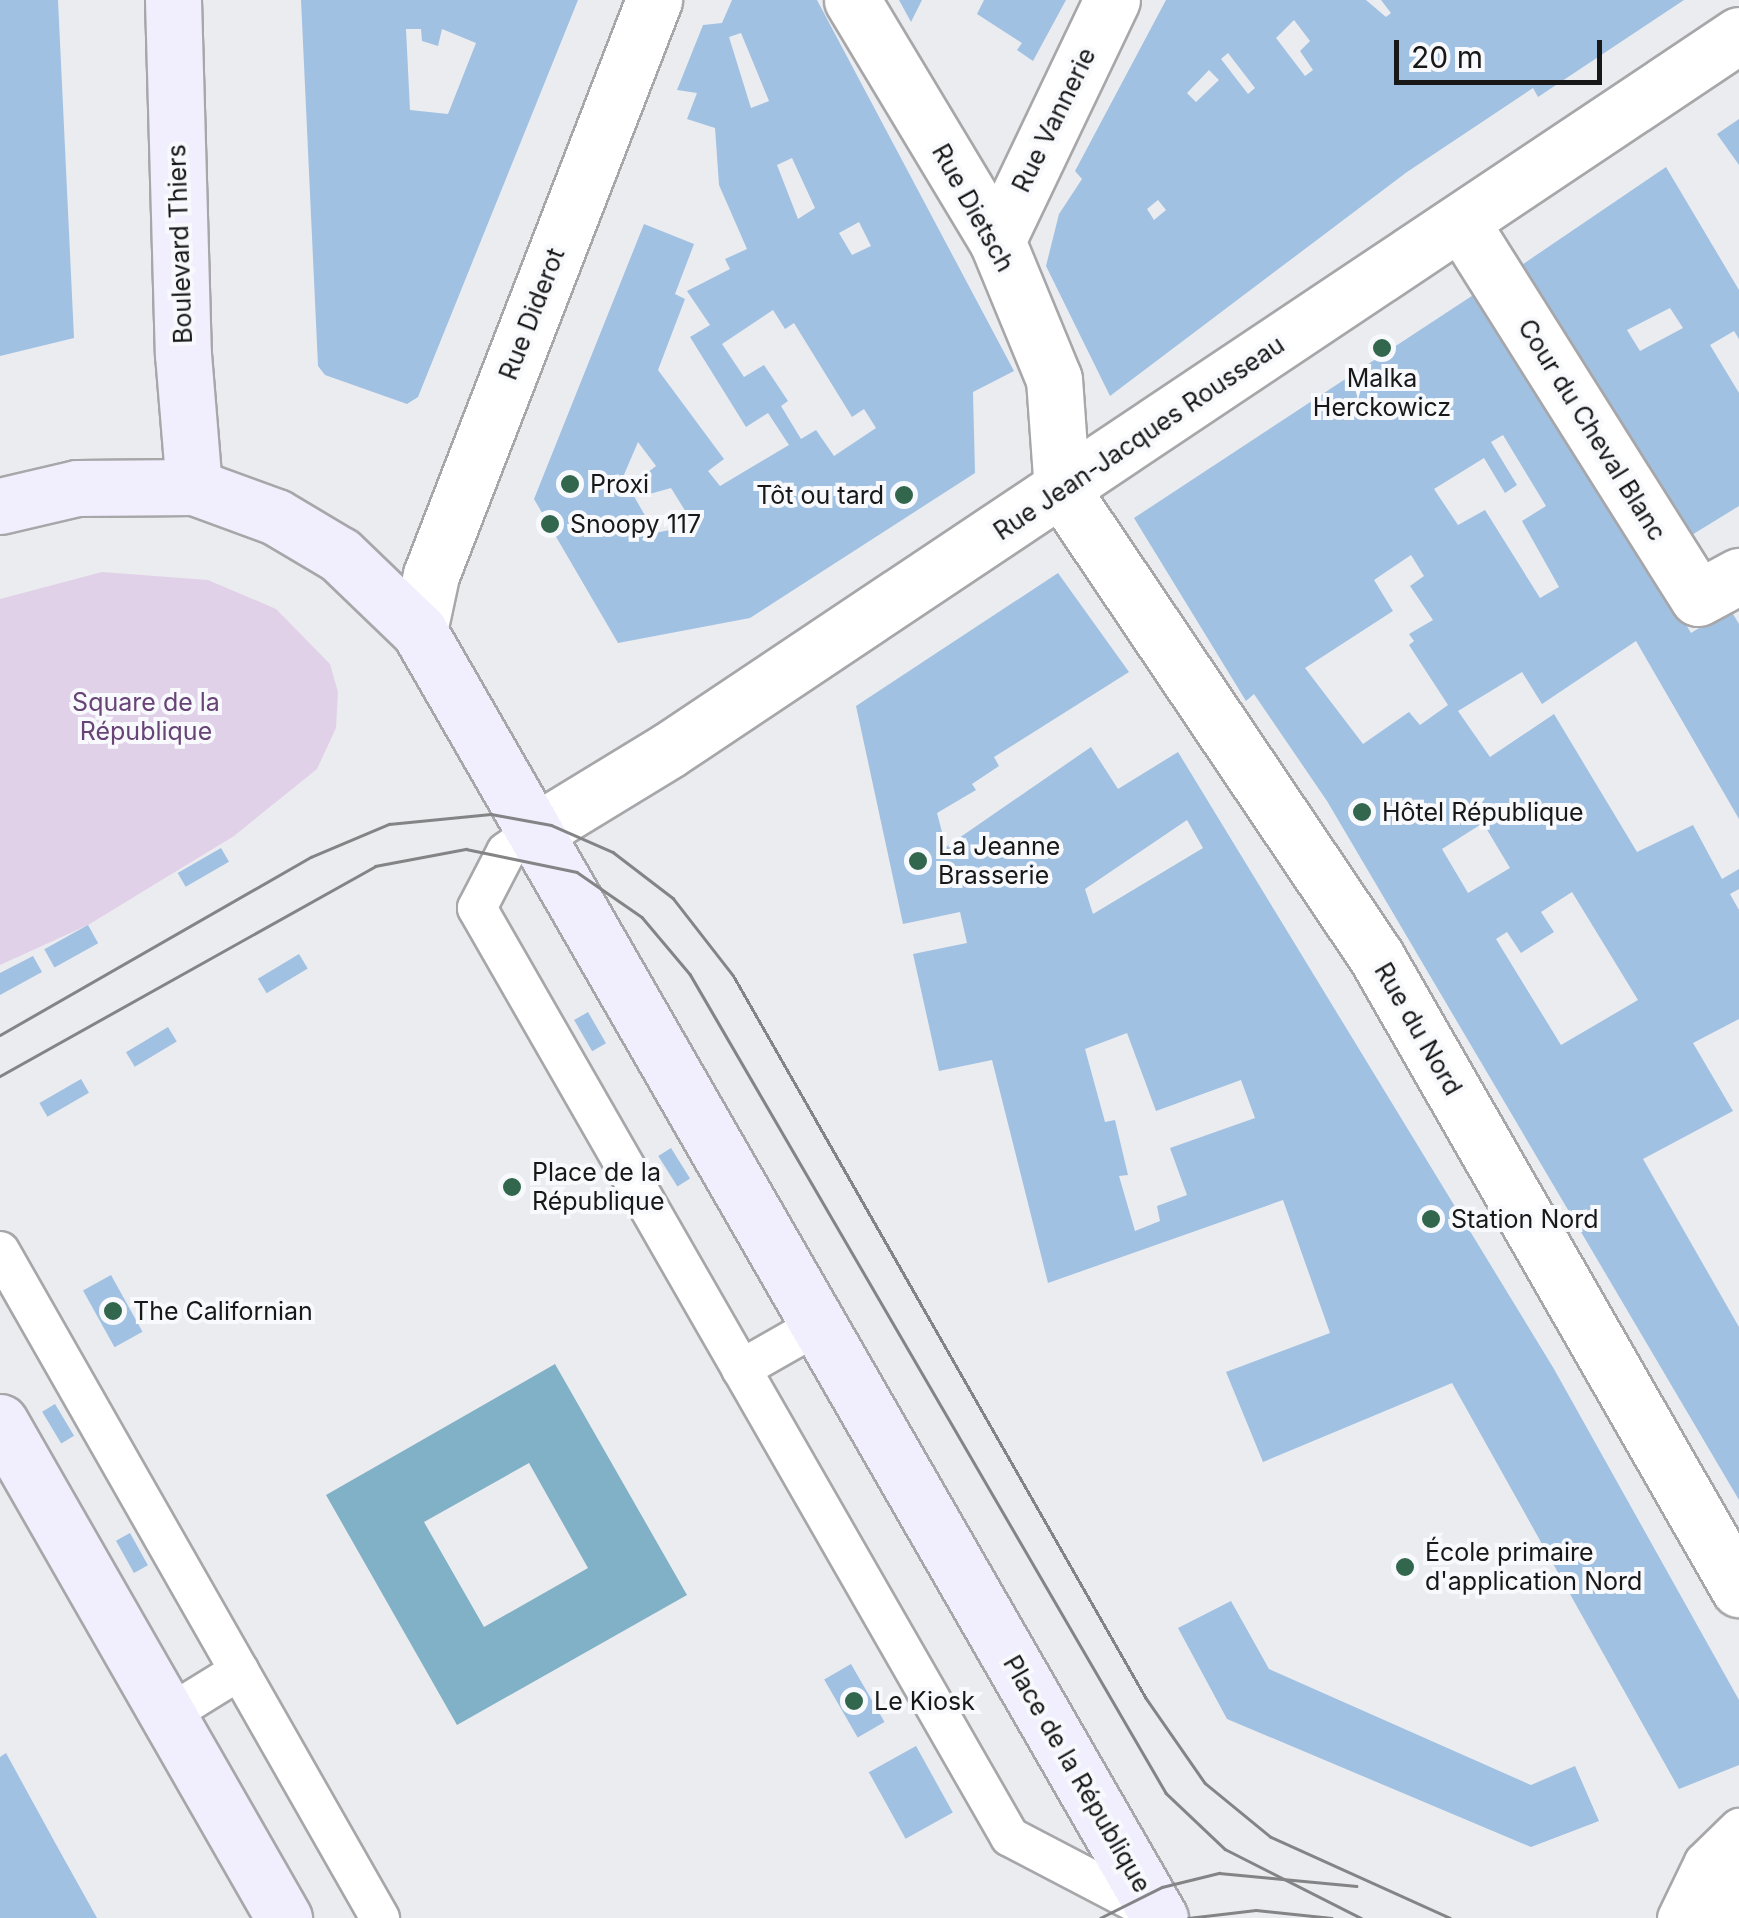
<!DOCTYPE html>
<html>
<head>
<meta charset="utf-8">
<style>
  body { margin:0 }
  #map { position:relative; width:1739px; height:1918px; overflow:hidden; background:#ebecef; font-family:Inter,sans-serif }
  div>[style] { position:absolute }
  .green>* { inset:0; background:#e1d1e8 }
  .water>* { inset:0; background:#81b1c6 }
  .building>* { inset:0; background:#a1c1e3; transform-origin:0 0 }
  .roads { filter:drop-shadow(2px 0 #a7a7aa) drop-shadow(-2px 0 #a7a7aa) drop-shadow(0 2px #a7a7aa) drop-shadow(0 -2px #a7a7aa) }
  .service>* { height:38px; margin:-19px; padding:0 19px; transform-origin:19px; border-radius:19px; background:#fff }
  .minor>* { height:55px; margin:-27.5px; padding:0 27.5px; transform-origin:27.5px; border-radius:27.5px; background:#fff }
  .tertiary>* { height:55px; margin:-27.5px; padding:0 27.5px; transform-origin:27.5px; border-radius:27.5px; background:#fff }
  .secondary>* { height:55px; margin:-27.5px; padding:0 27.5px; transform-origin:27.5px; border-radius:27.5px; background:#f1eefd }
  .tram>* { height:2.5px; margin:-1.25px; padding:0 1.25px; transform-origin:1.25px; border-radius:1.25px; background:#848486 }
  .dots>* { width:28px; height:28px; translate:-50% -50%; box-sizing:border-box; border:5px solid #f8f9fc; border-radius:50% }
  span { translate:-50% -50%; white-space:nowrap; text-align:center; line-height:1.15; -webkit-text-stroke:8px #f8f9fc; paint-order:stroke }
  .street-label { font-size:25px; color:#181819 }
  .poi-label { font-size:25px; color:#181819 }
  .left { translate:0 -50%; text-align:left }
  .right { translate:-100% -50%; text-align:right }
  .park-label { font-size:25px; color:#684476 }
  .scale { position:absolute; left:1394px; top:40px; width:208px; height:45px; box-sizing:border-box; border:5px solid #181819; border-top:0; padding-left:12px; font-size:30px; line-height:35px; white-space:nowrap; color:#181819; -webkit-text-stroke:8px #f8f9fc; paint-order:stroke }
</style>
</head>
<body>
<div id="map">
  <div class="green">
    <i style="clip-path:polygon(102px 572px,208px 580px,276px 609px,330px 664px,338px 692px,336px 728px,317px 769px,234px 836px,88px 925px,0 965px,0 599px)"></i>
  </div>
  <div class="water">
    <i style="clip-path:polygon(evenodd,555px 1364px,687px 1595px,457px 1725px,326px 1495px,555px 1364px,529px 1463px,588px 1568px,484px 1627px,424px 1522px,529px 1463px)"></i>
  </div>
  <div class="building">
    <i style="clip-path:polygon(0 0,58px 0,74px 338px,0 356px)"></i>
    <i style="clip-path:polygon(evenodd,301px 0,578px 0,418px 397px,407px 404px,325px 375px,318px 366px,301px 0,406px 29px,421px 29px,422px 41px,438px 46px,442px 29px,476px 43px,448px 114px,410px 110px,406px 29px)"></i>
    <i style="clip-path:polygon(evenodd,732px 0,817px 0,1014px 371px,973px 392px,975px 473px,750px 618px,618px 643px,534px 499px,644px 224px,694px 244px,675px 294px,685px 299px,658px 370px,724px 459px,708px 471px,720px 486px,789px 445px,768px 413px,746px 427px,690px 337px,710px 325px,687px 291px,730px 269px,725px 259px,747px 249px,719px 185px,715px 128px,687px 119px,697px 93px,677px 90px,703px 25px,722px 23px,732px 0,741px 33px,769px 101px,751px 108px,729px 37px,741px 33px,732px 0,792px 158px,815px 208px,798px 219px,777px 165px,792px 158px,732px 0,859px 222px,871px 246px,852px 255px,839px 233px,859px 222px,732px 0,773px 310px,785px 329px,794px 323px,852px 417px,864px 409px,876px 428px,834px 456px,816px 430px,801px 439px,781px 406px,788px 401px,764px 365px,744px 377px,722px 344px,773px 310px,732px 0,638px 442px,656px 466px,638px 480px,646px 495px,671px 488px,694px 525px,655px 533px,623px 477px,638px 442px)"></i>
    <i style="clip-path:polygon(899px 0,922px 0,911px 22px)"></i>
    <i style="clip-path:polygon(984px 0,1066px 0,1033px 61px,1017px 50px,1022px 43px,977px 14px)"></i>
    <i style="clip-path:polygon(evenodd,1166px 0,1366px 0,1386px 17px,1391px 13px,1381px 0,1684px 0,1538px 97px,1533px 88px,1407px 172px,1110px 396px,1046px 266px,1059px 214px,1082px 179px,1075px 171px,1166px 0,1294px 20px,1310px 41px,1300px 51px,1313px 70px,1305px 76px,1276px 38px,1294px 20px,1166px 0,1228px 53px,1255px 88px,1248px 94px,1221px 59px,1228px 53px,1166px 0,1209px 70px,1219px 80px,1196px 102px,1187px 93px,1209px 70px,1166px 0,1158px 200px,1166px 210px,1154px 220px,1147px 209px,1158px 200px)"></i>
    <i style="clip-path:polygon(1739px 119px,1739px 165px,1717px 134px)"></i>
    <i style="clip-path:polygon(evenodd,1666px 167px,1739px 290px,1739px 339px,1734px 331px,1710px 345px,1739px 393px,1739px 506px,1682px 541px,1594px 377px,1584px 363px,1562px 374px,1504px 277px,1666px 167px,1670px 308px,1683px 328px,1640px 351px,1627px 330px,1670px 308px)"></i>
    <i style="clip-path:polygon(evenodd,1487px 286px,1691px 633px,1730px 609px,1739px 624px,1739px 819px,1636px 641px,1542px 704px,1522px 672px,1458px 711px,1490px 757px,1554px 714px,1637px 852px,1693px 825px,1722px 879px,1739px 869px,1739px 889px,1730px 894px,1739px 910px,1739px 1019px,1693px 1043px,1733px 1111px,1643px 1159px,1739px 1327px,1739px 1500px,1327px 801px,1254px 694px,1246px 701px,1134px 518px,1487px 286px,1503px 435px,1546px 506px,1522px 521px,1559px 587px,1540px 598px,1485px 510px,1458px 525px,1434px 489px,1484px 458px,1505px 493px,1517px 485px,1491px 442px,1503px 435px,1487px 286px,1411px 555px,1424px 576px,1410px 586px,1433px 620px,1409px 634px,1414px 641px,1409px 645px,1448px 705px,1420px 725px,1409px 712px,1363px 744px,1305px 668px,1393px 611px,1374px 580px,1411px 555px,1487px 286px,1483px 823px,1510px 868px,1468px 893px,1442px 849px,1483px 823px,1487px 286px,1572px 892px,1638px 1000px,1561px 1045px,1496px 939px,1507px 932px,1521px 953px,1554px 932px,1541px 912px,1572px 892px)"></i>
    <i style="clip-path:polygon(evenodd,1058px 573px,1129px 672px,994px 757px,999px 766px,972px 784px,976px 790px,937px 813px,946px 847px,1091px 747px,1118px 789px,1178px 752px,1554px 1369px,1739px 1700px,1739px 1765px,1679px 1789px,1452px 1383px,1263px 1462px,1226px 1372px,1330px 1333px,1283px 1200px,1048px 1283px,992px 1060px,939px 1071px,913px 954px,967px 943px,960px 912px,903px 924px,856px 706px,1058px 573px,1187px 820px,1203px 848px,1093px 914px,1085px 889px,1187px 820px,1058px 573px,1127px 1033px,1156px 1111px,1241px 1080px,1255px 1118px,1170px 1148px,1187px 1195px,1157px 1206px,1160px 1221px,1135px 1231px,1119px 1176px,1128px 1175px,1115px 1120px,1105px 1122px,1085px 1049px,1127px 1033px)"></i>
    <i style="left:221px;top:848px;width:16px;height:50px;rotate:60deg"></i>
    <i style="left:88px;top:925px;width:21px;height:50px;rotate:61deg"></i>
    <i style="left:299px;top:954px;width:17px;height:48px;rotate:59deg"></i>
    <i style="clip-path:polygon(33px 956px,42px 972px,0 995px,0 973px)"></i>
    <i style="left:588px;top:1012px;width:36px;height:16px;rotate:60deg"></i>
    <i style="left:168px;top:1027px;width:17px;height:49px;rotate:59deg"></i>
    <i style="left:81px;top:1079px;width:16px;height:48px;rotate:60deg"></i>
    <i style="left:671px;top:1148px;width:36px;height:15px;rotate:58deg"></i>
    <i style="left:111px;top:1275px;width:65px;height:32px;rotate:61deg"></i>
    <i style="left:55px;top:1404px;width:37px;height:15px;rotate:59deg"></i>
    <i style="left:130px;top:1533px;width:37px;height:16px;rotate:61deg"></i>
    <i style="clip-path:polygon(1231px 1601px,1269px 1669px,1531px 1785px,1575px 1766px,1599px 1821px,1531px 1847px,1227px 1719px,1178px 1628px)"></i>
    <i style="left:851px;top:1664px;width:67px;height:31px;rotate:60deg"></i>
    <i style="left:916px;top:1746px;width:76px;height:54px;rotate:61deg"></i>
    <i style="clip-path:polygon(6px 1753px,58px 1848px,97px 1918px,0 1918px,0 1757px)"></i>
  </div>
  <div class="roads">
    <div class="service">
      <i style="left:533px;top:833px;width:33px;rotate:145deg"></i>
      <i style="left:506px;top:852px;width:63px;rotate:117.4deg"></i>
      <i style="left:477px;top:908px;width:1071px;rotate:60.16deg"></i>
      <i style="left:1010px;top:1837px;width:166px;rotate:27.6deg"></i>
      <i style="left:0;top:1251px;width:768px;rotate:60.33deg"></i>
      <i style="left:741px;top:1369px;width:89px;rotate:-29.7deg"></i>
      <i style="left:168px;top:1715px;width:84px;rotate:-31.8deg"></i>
      <i style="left:1677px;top:1918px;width:62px;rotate:-64.3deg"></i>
      <i style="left:1704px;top:1862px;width:49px;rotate:-44.2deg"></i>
    </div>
    <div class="minor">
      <i style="left:852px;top:0;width:281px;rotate:59deg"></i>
      <i style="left:997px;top:241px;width:149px;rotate:67.6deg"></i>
      <i style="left:1054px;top:379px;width:111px;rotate:85.9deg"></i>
      <i style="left:1062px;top:490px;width:562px;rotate:56.03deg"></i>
      <i style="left:1376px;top:956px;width:730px;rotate:60.17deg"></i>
      <i style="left:1461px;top:222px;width:444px;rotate:57.8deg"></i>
      <i style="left:1698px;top:598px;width:47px;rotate:-28.2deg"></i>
      <i style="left:997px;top:241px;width:267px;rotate:-64.5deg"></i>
      <i style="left:533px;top:833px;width:159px;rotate:-31.4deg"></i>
      <i style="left:669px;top:750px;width:1287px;rotate:-33.75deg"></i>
      <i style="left:1710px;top:1918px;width:50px;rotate:-54.7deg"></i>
    </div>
    <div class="tertiary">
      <i style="left:419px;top:631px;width:57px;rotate:-77.9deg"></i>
      <i style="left:431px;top:575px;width:617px;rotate:-68.8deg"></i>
    </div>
    <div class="secondary">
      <i style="left:173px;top:0;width:354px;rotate:88.4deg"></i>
      <i style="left:183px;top:354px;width:133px;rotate:85.3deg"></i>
      <i style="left:0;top:506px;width:79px;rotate:-13.2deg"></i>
      <i style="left:77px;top:488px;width:117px;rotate:-0.5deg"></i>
      <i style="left:194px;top:487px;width:87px;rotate:20.1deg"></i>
      <i style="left:276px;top:517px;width:74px;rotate:30.7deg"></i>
      <i style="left:340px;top:555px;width:110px;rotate:43.9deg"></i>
      <i style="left:419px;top:631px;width:1485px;rotate:60.07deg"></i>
      <i style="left:0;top:1422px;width:572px;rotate:60.21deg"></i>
    </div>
  </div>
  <div class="tram">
    <i style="left:0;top:1035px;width:358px;rotate:-29.8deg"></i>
    <i style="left:311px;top:857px;width:85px;rotate:-22.9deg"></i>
    <i style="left:389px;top:824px;width:102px;rotate:-5.6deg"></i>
    <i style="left:491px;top:814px;width:61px;rotate:10.4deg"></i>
    <i style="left:551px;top:825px;width:68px;rotate:23.5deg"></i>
    <i style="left:613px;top:852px;width:76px;rotate:37.5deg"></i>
    <i style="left:673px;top:898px;width:98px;rotate:52.1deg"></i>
    <i style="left:733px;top:975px;width:833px;rotate:60.26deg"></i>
    <i style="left:1146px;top:1698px;width:103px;rotate:55.2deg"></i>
    <i style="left:1205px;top:1783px;width:85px;rotate:39.3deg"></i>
    <i style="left:1271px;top:1837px;width:196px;rotate:24.3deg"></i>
    <i style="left:0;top:1076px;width:430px;rotate:-29.2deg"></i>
    <i style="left:375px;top:866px;width:93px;rotate:-10.6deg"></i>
    <i style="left:466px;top:849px;width:113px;rotate:11.7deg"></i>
    <i style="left:577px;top:872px;width:79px;rotate:34.7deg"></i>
    <i style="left:642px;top:917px;width:75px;rotate:49.9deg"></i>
    <i style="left:690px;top:974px;width:947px;rotate:59.83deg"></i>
    <i style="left:1166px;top:1793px;width:81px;rotate:43.5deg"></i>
    <i style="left:1225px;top:1849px;width:153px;rotate:26.9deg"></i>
    <i style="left:1100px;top:1918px;width:69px;rotate:-26.6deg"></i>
    <i style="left:1162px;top:1887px;width:59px;rotate:-13.8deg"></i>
    <i style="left:1219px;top:1873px;width:138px;rotate:5.4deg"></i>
    <i style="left:1188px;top:1918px;width:68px;rotate:-6.7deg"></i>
    <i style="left:1256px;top:1910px;width:76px;rotate:6deg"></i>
  </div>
  <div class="dots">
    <i style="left:1382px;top:348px;background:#32674d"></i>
    <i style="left:570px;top:484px;background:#32674d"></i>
    <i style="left:904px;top:495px;background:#32674d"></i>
    <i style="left:550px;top:524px;background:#32674d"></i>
    <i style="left:1362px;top:812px;background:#32674d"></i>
    <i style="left:918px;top:861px;background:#32674d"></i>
    <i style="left:512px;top:1187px;background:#32674d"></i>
    <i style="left:1431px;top:1219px;background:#32674d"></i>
    <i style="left:113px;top:1311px;background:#32674d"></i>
    <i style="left:1405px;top:1567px;background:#32674d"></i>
    <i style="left:854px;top:1701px;background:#32674d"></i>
  </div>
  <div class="street-label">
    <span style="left:1054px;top:120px;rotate:-64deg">Rue Vannerie</span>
    <span style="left:973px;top:208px;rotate:61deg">Rue Dietsch</span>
    <span style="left:180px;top:244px;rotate:-92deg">Boulevard Thiers</span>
    <span style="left:532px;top:314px;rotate:-69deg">Rue Diderot</span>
    <span style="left:1592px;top:430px;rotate:58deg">Cour du Cheval Blanc</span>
    <span style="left:1139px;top:438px;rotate:-34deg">Rue Jean-Jacques Rousseau</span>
    <span style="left:1418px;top:1029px;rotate:60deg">Rue du Nord</span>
    <span style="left:1077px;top:1774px;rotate:60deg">Place de la République</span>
  </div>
  <div class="poi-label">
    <span style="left:1382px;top:393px">Malka<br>Herckowicz</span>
    <span class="left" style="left:590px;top:484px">Proxi</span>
    <span class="right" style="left:884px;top:495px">Tôt ou tard</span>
    <span class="left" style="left:570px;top:524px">Snoopy 117</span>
    <span class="left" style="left:1382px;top:812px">Hôtel République</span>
    <span class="left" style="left:938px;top:861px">La Jeanne<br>Brasserie</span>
    <span class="left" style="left:532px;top:1187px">Place de la<br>République</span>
    <span class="left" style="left:1451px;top:1219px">Station Nord</span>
    <span class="left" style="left:133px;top:1311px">The Californian</span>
    <span class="left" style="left:1425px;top:1567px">École primaire<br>d'application Nord</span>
    <span class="left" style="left:874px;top:1701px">Le Kiosk</span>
  </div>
  <div class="park-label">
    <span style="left:146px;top:717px">Square de la<br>République</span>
  </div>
  <div class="scale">20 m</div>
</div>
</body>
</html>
